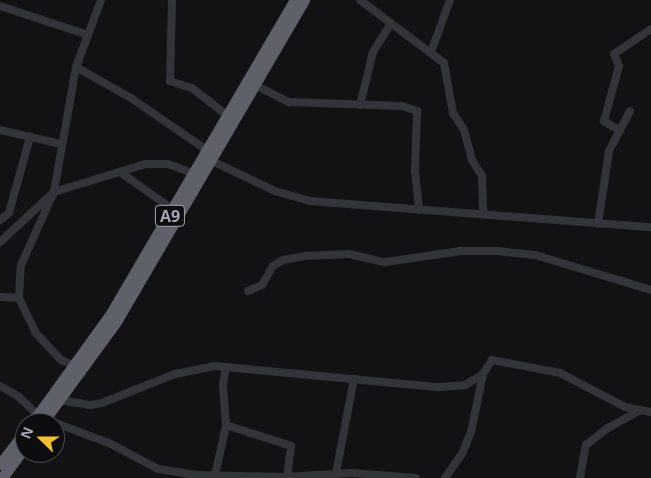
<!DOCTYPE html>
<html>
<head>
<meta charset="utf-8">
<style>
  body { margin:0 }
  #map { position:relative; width:651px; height:478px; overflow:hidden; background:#121214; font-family:"Open Sans",sans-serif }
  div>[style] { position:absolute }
  .minor>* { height:8px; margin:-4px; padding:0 4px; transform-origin:4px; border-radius:4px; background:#333439 }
  .highway>* { height:11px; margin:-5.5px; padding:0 5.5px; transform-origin:5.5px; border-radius:5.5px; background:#5f616a }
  span { translate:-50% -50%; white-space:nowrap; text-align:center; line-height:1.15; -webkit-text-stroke:4.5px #0d0d0f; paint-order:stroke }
  .shield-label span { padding:1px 4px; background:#0d0d0f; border:1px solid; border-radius:4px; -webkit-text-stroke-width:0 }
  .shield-label { font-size:16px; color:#a3a7b4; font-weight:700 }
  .north { position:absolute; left:15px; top:413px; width:50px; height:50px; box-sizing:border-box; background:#0d0d0f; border:1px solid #494b51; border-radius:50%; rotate:292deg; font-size:14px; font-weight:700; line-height:20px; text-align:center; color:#a3a7b4 }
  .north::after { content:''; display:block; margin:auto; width:18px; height:22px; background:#f3bf2b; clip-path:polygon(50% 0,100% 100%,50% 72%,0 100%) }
</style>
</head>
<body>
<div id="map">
  <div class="minor">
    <i style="left:172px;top:0;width:81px;rotate:91.4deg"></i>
    <i style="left:170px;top:81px;width:23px;rotate:18deg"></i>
    <i style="left:192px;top:88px;width:46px;rotate:37.9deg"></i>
    <i style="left:360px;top:0;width:105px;rotate:36.9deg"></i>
    <i style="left:444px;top:63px;width:51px;rotate:79.8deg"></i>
    <i style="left:453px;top:113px;width:20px;rotate:57deg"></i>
    <i style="left:464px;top:130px;width:31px;rotate:75deg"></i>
    <i style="left:472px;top:160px;width:19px;rotate:58deg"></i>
    <i style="left:482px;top:176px;width:38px;rotate:88deg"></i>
    <i style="left:0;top:6px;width:93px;rotate:18.2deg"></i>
    <i style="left:431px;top:52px;width:55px;rotate:-69.9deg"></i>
    <i style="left:76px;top:67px;width:63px;rotate:29.4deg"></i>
    <i style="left:131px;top:98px;width:93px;rotate:34.5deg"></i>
    <i style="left:257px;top:86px;width:36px;rotate:27deg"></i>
    <i style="left:289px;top:102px;width:113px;rotate:2deg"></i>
    <i style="left:402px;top:106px;width:16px;rotate:18deg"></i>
    <i style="left:417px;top:111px;width:60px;rotate:91.9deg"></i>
    <i style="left:415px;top:171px;width:39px;rotate:84deg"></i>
    <i style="left:360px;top:105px;width:55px;rotate:-76.2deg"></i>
    <i style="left:373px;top:52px;width:34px;rotate:-58deg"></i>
    <i style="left:0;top:130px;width:63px;rotate:12.9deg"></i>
    <i style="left:620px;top:131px;width:19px;rotate:-148deg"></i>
    <i style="left:604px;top:121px;width:57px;rotate:-74.7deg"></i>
    <i style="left:619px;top:66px;width:13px;rotate:-113deg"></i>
    <i style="left:614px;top:54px;width:45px;rotate:-34deg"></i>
    <i style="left:212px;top:161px;width:70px;rotate:25.5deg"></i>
    <i style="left:275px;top:191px;width:36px;rotate:16deg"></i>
    <i style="left:310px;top:201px;width:342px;rotate:4.4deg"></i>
    <i style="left:120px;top:172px;width:66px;rotate:35.1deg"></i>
    <i style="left:0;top:220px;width:11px;rotate:-38deg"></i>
    <i style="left:9px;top:213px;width:79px;rotate:-74.6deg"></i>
    <i style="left:598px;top:224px;width:74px;rotate:-81.4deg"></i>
    <i style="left:609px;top:151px;width:45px;rotate:-62.3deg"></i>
    <i style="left:0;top:242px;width:74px;rotate:-42.8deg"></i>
    <i style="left:54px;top:192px;width:95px;rotate:-17.1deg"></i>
    <i style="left:145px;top:164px;width:23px"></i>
    <i style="left:168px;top:164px;width:29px;rotate:20deg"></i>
    <i style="left:248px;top:291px;width:15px;rotate:-23deg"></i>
    <i style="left:262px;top:285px;width:22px;rotate:-60deg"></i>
    <i style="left:273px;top:266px;width:12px;rotate:-31deg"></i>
    <i style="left:283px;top:260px;width:22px;rotate:-10deg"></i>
    <i style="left:305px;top:256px;width:44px;rotate:-2.6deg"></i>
    <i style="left:349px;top:254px;width:37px;rotate:13deg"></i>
    <i style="left:385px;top:262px;width:77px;rotate:-8.2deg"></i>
    <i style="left:461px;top:251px;width:36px"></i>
    <i style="left:497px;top:251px;width:38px;rotate:6deg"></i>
    <i style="left:535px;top:255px;width:121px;rotate:16.8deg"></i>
    <i style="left:0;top:297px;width:19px;rotate:3deg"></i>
    <i style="left:75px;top:366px;width:15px;rotate:-157deg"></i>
    <i style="left:61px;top:360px;width:37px;rotate:-133deg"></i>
    <i style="left:36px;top:333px;width:39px;rotate:-116deg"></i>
    <i style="left:19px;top:298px;width:33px;rotate:-87deg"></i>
    <i style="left:21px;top:265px;width:80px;rotate:-65.7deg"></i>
    <i style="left:54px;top:192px;width:127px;rotate:-80deg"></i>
    <i style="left:76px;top:67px;width:72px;rotate:-69.5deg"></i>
    <i style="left:0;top:386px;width:21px;rotate:29deg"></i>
    <i style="left:18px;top:396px;width:28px;rotate:44deg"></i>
    <i style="left:59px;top:400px;width:31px;rotate:9deg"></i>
    <i style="left:90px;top:405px;width:12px;rotate:-9deg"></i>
    <i style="left:102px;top:403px;width:79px;rotate:-21.7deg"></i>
    <i style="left:175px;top:374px;width:41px;rotate:-11.3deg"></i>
    <i style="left:215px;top:366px;width:225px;rotate:5.4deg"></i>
    <i style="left:439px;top:387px;width:26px;rotate:-4deg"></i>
    <i style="left:465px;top:385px;width:21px;rotate:-31deg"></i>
    <i style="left:45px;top:419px;width:68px;rotate:20.6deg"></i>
    <i style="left:109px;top:443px;width:55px;rotate:28deg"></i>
    <i style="left:158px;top:469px;width:37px;rotate:9deg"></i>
    <i style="left:195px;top:475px;width:89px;rotate:1.3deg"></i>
    <i style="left:284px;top:477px;width:68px;rotate:-3.4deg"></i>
    <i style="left:352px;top:473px;width:64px;rotate:4.5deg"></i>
    <i style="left:226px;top:425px;width:68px;rotate:17.9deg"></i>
    <i style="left:291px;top:446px;width:31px;rotate:97deg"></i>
    <i style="left:336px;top:473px;width:96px;rotate:-79.2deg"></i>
    <i style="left:215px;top:476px;width:52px;rotate:-77.8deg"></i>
    <i style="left:226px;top:425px;width:40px;rotate:-94.3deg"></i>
    <i style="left:223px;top:385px;width:18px;rotate:-81deg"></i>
    <i style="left:445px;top:478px;width:29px;rotate:-55deg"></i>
    <i style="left:462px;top:454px;width:24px;rotate:-68deg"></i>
    <i style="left:471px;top:432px;width:59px;rotate:-78.3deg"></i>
    <i style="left:483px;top:374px;width:17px;rotate:-57deg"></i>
    <i style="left:492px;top:360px;width:69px;rotate:10.8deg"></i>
    <i style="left:560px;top:373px;width:73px;rotate:27.6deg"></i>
    <i style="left:625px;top:407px;width:26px;rotate:11deg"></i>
    <i style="left:580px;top:478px;width:34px;rotate:-80deg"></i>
    <i style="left:586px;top:445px;width:28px;rotate:-38deg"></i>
    <i style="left:608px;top:428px;width:35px;rotate:-29deg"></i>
  </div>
  <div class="highway">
    <i style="left:32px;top:423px;width:133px;rotate:-54.2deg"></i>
    <i style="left:110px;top:315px;width:365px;rotate:-59.6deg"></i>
    <i style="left:42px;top:423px;width:127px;rotate:-53.9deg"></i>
    <i style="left:117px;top:320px;width:371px;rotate:-59.7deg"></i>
    <i style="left:0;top:464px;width:41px;rotate:-52deg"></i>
    <i style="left:2px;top:478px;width:39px;rotate:-54deg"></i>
  </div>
  <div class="shield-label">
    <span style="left:170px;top:216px">A9</span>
  </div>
  <div class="north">N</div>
</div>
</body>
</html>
